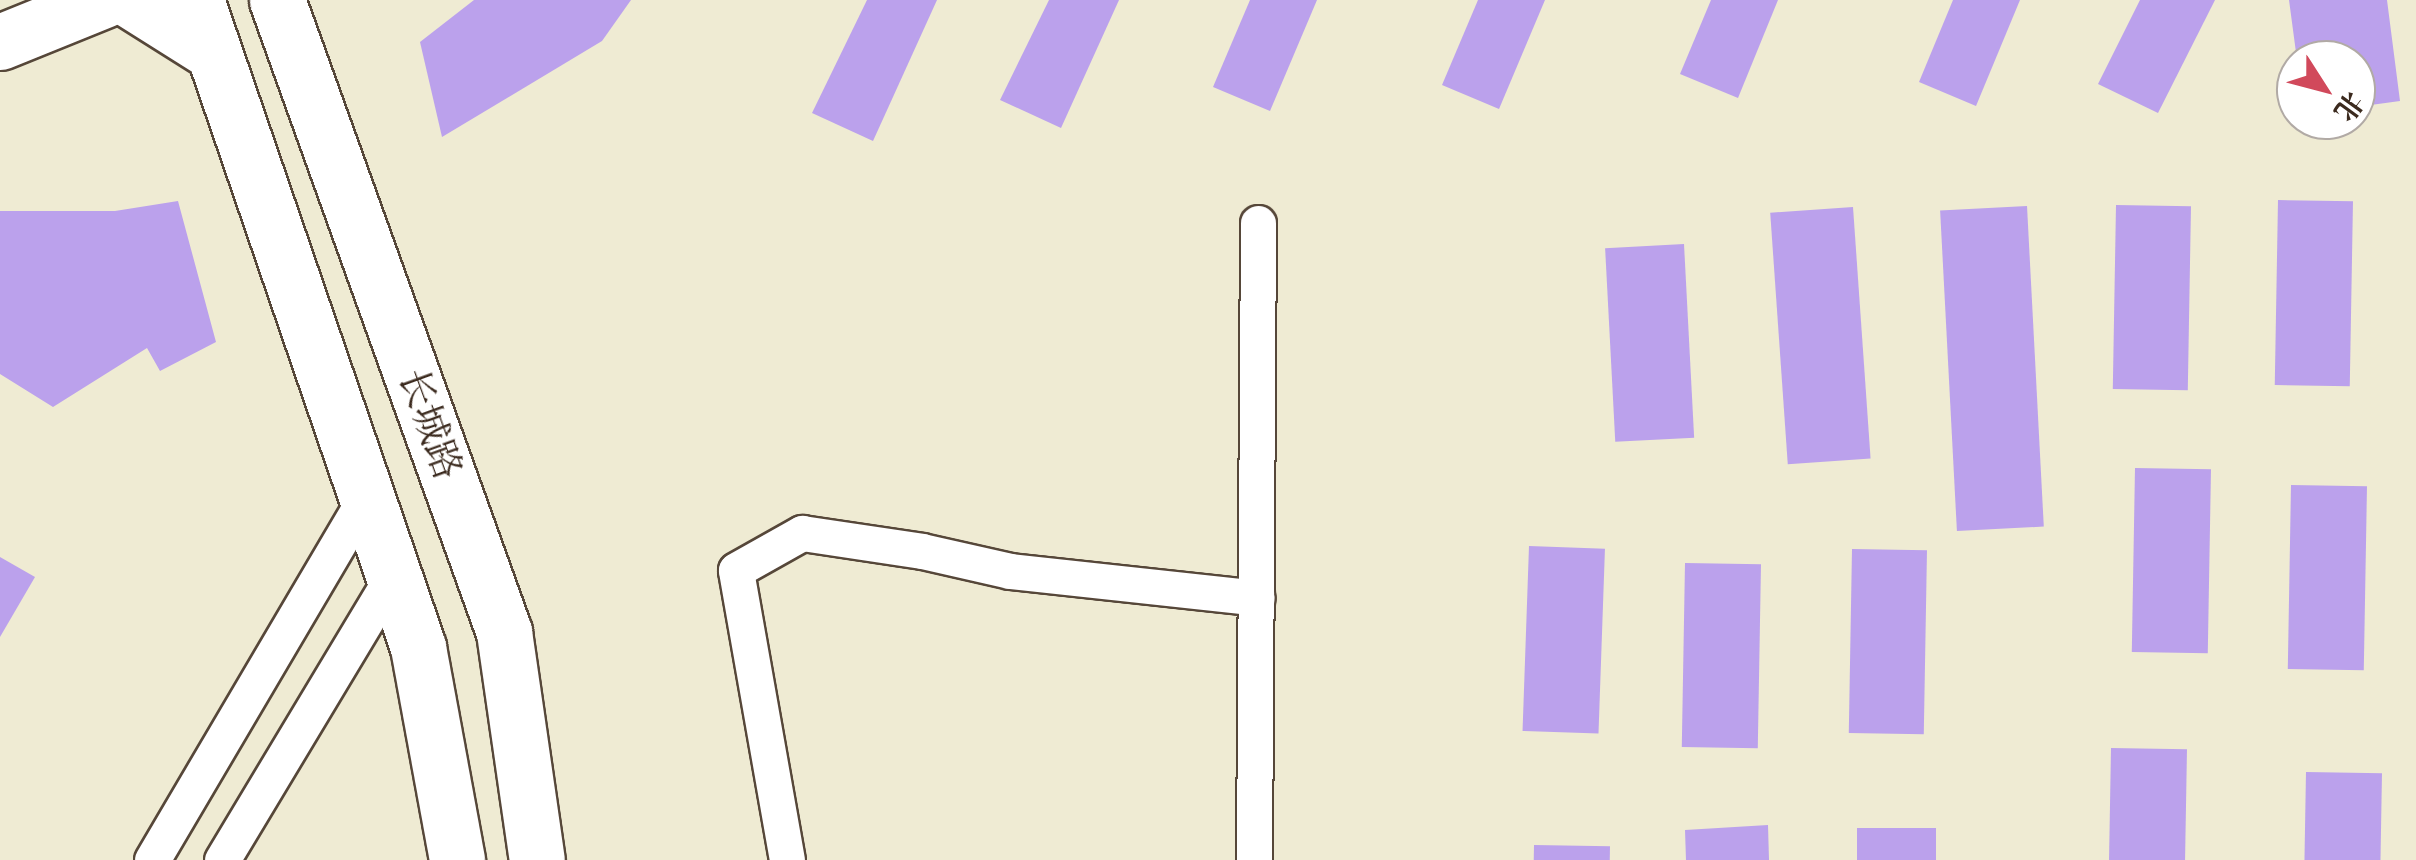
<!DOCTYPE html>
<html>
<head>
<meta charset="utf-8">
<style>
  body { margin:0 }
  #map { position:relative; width:2416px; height:860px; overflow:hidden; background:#efebd3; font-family:"IM FELL French Canon","Noto Serif SC",serif }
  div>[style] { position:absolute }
  .building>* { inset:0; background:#bba1ec; transform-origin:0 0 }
  .roads { filter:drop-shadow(2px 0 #564739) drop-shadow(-2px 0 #564739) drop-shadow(0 2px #564739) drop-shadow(0 -2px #564739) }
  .street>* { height:35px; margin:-17.5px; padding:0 17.5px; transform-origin:17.5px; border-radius:17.5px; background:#fff }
  .primary>* { height:55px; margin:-27.5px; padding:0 27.5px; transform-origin:27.5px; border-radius:27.5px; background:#fff }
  span { translate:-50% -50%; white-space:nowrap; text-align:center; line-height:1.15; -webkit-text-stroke:10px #fff; paint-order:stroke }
  .street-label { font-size:38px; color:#3b2a1e }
  .north { position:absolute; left:2276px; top:40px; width:100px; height:100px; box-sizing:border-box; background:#fff; border:2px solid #b1aaa5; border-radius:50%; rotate:126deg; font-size:28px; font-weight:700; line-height:40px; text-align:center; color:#3b2a1e }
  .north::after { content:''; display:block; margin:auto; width:35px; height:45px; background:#d1495b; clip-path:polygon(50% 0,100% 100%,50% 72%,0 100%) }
</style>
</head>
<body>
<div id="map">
  <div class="building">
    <i style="clip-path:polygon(474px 0,631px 0,602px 41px,442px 137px,420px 42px)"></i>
    <i style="clip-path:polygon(867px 0,937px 0,873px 141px,812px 113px)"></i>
    <i style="clip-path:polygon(1049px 0,1119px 0,1061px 128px,1000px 100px)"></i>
    <i style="clip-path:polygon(1250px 0,1317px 0,1270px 111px,1213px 87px)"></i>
    <i style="clip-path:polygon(1478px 0,1545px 0,1499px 109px,1442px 85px)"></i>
    <i style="clip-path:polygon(1711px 0,1778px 0,1738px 98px,1680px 74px)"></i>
    <i style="clip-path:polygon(1953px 0,2020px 0,1976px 106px,1919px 82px)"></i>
    <i style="clip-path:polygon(2140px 0,2215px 0,2158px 113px,2098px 84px)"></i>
    <i style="clip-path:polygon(2289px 0,2387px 0,2400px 101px,2356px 107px,2356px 60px,2297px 60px)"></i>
    <i style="left:2278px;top:200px;width:75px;height:185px;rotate:1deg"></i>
    <i style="clip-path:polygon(178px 201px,216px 342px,160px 371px,147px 348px,53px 407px,0 374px,0 211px,115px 211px)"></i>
    <i style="left:2116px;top:205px;width:75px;height:184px;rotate:1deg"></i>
    <i style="left:2027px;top:206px;width:321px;height:87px;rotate:87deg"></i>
    <i style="left:1853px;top:207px;width:252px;height:83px;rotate:86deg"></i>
    <i style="left:1684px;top:244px;width:194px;height:79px;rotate:87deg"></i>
    <i style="left:2135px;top:468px;width:76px;height:184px;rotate:1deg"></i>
    <i style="left:2291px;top:485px;width:76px;height:184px;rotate:1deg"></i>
    <i style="left:1529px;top:546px;width:76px;height:185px;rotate:2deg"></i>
    <i style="left:1852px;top:549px;width:75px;height:184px;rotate:1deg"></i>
    <i style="clip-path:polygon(0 557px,35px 577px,0 637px)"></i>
    <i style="left:1685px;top:563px;width:76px;height:184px;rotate:1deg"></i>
    <i style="left:2111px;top:748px;width:76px;height:112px;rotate:1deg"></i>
    <i style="left:2306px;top:772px;width:76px;height:88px;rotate:1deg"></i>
    <i style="clip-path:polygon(1768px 825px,1769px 860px,1686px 860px,1685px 830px)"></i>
    <i style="left:1936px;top:828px;width:32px;height:79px;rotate:90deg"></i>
    <i style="left:1534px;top:845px;width:76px;height:15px;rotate:1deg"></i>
  </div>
  <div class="roads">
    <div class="street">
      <i style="left:152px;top:860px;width:422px;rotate:-59.5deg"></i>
      <i style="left:222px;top:860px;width:332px;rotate:-59deg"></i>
      <i style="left:787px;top:860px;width:294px;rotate:-100deg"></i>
      <i style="left:736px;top:570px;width:76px;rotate:-29.3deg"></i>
      <i style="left:802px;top:533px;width:121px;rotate:8.5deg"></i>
      <i style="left:922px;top:551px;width:90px;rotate:12.8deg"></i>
      <i style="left:1010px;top:571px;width:248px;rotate:6.2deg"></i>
      <i style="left:1254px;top:860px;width:637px;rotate:-89.64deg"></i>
    </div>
    <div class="primary">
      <i style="left:130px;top:0;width:99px;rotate:32.2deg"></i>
      <i style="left:196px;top:0;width:684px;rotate:71.06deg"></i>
      <i style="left:418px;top:647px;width:217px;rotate:79.6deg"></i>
      <i style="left:277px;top:0;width:672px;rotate:70.24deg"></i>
      <i style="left:504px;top:632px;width:230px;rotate:81.8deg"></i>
      <i style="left:0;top:42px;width:112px;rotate:-22deg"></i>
    </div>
  </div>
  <div class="street-label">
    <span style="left:430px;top:424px;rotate:70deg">长城路</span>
  </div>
  <div class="north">北</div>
</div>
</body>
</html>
